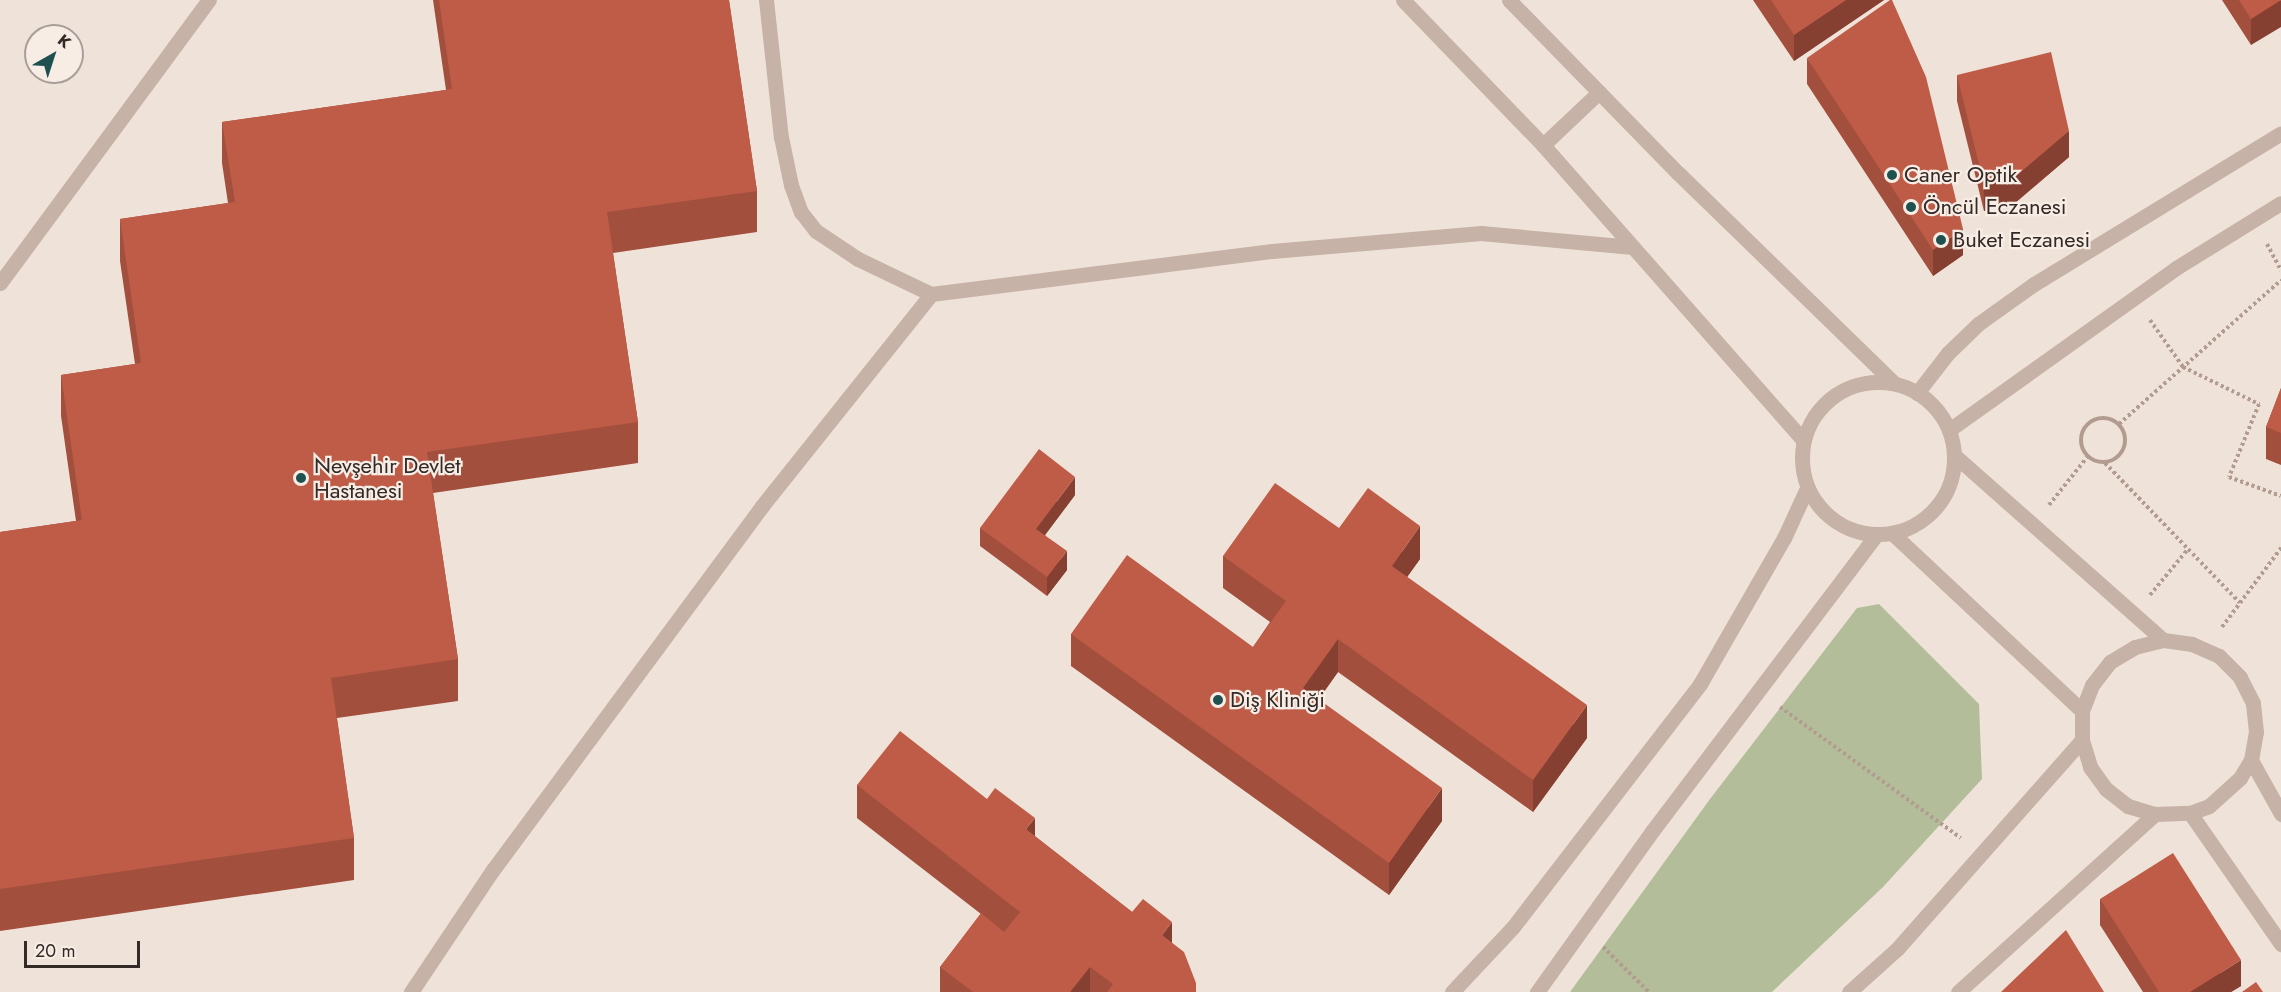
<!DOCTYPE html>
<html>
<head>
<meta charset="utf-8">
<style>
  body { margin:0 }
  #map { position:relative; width:2281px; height:992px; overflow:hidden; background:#efe3d9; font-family:Jost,sans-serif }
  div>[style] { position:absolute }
  .green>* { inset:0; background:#b4bd9a }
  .path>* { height:4px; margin-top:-2px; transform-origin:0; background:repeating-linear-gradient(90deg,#b29c90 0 3px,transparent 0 6px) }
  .path>.ring { margin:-2px; padding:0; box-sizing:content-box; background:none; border:4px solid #b29c90; border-radius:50% }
  .lane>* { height:15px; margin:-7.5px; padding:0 7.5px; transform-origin:7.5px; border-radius:7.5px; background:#c6b2a6 }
  .street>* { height:15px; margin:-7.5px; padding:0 7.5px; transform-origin:7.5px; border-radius:7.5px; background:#c6b2a6 }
  .street>.ring { margin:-7.5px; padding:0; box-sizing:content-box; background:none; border:15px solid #c6b2a6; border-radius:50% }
  .wall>* { inset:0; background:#a34f3e }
  .shaded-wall>* { inset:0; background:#854032 }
  .building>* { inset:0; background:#be5c48 }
  .dots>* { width:16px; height:16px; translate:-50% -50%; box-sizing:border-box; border:3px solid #f7ede5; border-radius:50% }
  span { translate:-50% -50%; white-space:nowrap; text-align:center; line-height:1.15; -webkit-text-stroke:4.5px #f7ede5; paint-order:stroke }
  .poi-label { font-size:22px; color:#332926 }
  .left { translate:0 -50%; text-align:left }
  .north { position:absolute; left:24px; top:24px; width:60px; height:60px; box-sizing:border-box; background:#f7ede5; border:2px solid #a99f99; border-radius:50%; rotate:39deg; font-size:16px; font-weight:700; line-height:24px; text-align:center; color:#332926 }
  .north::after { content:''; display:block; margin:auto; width:21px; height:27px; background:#1f5151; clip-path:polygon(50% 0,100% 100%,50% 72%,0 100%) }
  .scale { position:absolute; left:24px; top:941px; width:116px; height:27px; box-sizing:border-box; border:3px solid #332926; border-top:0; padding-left:8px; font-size:18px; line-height:21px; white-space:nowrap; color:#332926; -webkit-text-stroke:4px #f7ede5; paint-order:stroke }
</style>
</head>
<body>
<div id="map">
  <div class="green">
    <i style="clip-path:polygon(1879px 604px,1979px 704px,1982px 779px,1883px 887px,1772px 992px,1570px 992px,1710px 799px,1857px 608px)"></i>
  </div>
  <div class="path">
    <i style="left:2267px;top:244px;width:30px;rotate:62deg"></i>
    <i style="left:2150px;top:320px;width:57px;rotate:54.9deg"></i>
    <i style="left:2183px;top:367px;width:85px;rotate:26deg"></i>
    <i style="left:2259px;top:404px;width:79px;rotate:112.3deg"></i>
    <i style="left:2229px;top:477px;width:55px;rotate:20.1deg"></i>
    <i class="ring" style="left:2081px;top:418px;width:40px;height:40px"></i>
    <i style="left:2119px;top:424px;width:217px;rotate:-41.6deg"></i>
    <i style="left:2105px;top:463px;width:194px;rotate:46deg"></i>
    <i style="left:2049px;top:505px;width:63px;rotate:-51.5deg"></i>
    <i style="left:2150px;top:595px;width:60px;rotate:-50.4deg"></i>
    <i style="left:2222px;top:627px;width:99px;rotate:-53.2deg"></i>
    <i style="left:1780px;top:707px;width:223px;rotate:35.9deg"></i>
    <i style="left:1603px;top:947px;width:64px;rotate:44.4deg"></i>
  </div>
  <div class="lane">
    <i style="left:766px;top:0;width:138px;rotate:83.8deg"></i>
    <i style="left:781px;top:137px;width:49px;rotate:78.2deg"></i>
    <i style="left:791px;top:185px;width:29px;rotate:70deg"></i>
    <i style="left:801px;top:212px;width:24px;rotate:52deg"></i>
    <i style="left:816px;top:231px;width:50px;rotate:33.7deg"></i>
    <i style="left:858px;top:259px;width:81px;rotate:25.6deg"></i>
    <i style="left:931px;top:294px;width:344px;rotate:-7.2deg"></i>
    <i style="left:1272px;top:251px;width:210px;rotate:-4.9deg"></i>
    <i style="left:1481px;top:233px;width:152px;rotate:5.3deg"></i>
    <i style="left:1403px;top:0;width:202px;rotate:46deg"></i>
    <i style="left:1543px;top:145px;width:393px;rotate:48.6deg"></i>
    <i style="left:1509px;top:0;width:242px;rotate:45.7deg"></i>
    <i style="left:1678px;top:173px;width:301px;rotate:44.2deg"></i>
    <i style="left:1543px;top:145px;width:77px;rotate:-43.4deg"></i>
    <i style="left:0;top:283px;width:352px;rotate:-53.6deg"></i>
    <i style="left:411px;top:992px;width:146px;rotate:-56.2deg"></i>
    <i style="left:492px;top:871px;width:454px;rotate:-53.5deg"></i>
    <i style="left:762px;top:506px;width:271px;rotate:-51.4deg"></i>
    <i style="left:1452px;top:992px;width:89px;rotate:-46.8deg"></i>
    <i style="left:1513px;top:927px;width:307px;rotate:-52.4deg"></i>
    <i style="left:1700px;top:684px;width:168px;rotate:-60.1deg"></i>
    <i style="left:1784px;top:538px;width:55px;rotate:-65.3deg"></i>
    <i style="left:1537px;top:992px;width:199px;rotate:-54.4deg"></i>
    <i style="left:1653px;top:830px;width:371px;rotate:-52.9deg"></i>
  </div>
  <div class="street">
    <i class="ring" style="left:1802px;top:382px;width:137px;height:137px"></i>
    <i style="left:1917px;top:393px;width:51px;rotate:-52.2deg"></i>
    <i style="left:1948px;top:353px;width:42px;rotate:-44deg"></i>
    <i style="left:1978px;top:324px;width:69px;rotate:-35.5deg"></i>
    <i style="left:2034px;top:284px;width:289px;rotate:-31.4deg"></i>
    <i style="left:1949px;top:430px;width:279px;rotate:-35.5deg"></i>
    <i style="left:2176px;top:268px;width:123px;rotate:-31.8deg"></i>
    <i style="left:1954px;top:455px;width:279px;rotate:41.5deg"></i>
    <i style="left:1892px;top:533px;width:260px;rotate:43.1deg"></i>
    <i style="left:2251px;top:760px;width:62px;rotate:60.9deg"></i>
    <i style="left:2190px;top:813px;width:160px;rotate:55.2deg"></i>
    <i style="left:1849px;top:992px;width:64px;rotate:-41.9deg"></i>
    <i style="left:1897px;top:949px;width:279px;rotate:-48.5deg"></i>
    <i style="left:1958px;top:992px;width:266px;rotate:-42.1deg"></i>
    <i style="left:2155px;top:814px;width:35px;rotate:-2deg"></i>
    <i style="left:2190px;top:813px;width:20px;rotate:-20deg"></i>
    <i style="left:2209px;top:806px;width:42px;rotate:-42.1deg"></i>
    <i style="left:2240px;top:778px;width:21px;rotate:-59deg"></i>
    <i style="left:2251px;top:760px;width:28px;rotate:-80deg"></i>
    <i style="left:2256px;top:732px;width:29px;rotate:-96deg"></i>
    <i style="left:2253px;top:703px;width:29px;rotate:-117deg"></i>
    <i style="left:2240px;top:677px;width:30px;rotate:-135deg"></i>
    <i style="left:2219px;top:656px;width:30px;rotate:-156deg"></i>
    <i style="left:2192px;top:644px;width:29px;rotate:-172deg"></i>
    <i style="left:2163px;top:640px;width:29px;rotate:166deg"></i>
    <i style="left:2135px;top:647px;width:29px;rotate:149deg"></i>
    <i style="left:2110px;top:662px;width:29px;rotate:128deg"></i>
    <i style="left:2092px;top:685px;width:28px;rotate:111deg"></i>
    <i style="left:2082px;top:711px;width:29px;rotate:90deg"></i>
    <i style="left:2082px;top:740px;width:28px;rotate:73deg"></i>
    <i style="left:2090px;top:767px;width:27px;rotate:54deg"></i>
    <i style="left:2106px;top:789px;width:28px;rotate:38deg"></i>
    <i style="left:2128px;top:806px;width:28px;rotate:17deg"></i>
  </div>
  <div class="wall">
    <i style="clip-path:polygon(433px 0,729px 0,757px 191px,757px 232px,613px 253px,638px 422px,638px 463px,433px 493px,458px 659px,458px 701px,337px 718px,354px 838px,354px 880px,0 931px,0 532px,76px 521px,61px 416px,61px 375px,135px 364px,120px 261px,120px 219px,228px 203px,222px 163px,222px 122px,446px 90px)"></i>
    <i style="clip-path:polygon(1753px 0,1884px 0,1794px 61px)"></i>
    <i style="clip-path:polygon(2222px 0,2281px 0,2251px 45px)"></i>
    <i style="clip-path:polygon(1807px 58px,1963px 255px,1933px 276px,1807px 84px)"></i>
    <i style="clip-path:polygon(1957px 75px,2069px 157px,2015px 203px,1984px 211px,1957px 101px)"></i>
    <i style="clip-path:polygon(2281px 388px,2281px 465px,2266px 459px,2266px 427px)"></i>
    <i style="clip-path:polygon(1075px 495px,1045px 535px,1067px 570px,1047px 596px,980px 546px,980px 528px)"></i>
    <i style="clip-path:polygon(1339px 528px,1420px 559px,1407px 577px,1587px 738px,1533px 812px,1338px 672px,1319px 699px,1442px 821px,1389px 895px,1071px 666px,1071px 634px,1253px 647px,1270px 622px,1223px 588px,1223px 556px)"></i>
    <i style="clip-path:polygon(857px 785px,987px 799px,1172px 943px,1196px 992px,940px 992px,940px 967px,981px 914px,857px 818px)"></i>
    <i style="clip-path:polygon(2100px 899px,2241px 986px,2231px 992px,2143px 992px,2100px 925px)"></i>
  </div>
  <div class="shaded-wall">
    <i style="clip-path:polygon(1846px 0,1884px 0,1794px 61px,1794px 35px)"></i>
    <i style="clip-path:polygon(2281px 0,2281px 27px,2251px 45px,2251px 19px)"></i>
    <i style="clip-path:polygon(2069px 131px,2069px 157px,2015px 203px,1984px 211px,1984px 185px)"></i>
    <i style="clip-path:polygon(1963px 229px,1963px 255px,1933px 276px,1933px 250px)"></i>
    <i style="clip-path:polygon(1075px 477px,1075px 495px,1036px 547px,1036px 529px)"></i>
    <i style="clip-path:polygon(1420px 526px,1420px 559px,1392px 598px,1392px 566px)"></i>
    <i style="clip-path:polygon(1067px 551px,1067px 570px,1047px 596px,1047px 577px)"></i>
    <i style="clip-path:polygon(1338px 639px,1338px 672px,1303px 721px,1303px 688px)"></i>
    <i style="clip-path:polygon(1587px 705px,1587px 738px,1533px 812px,1533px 780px)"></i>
    <i style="clip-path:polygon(1442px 788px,1442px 821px,1389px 895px,1389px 863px)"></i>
    <i style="clip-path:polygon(1035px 818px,1035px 851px,1026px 829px)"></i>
    <i style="clip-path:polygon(1172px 922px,1172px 954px,1162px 935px)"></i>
    <i style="clip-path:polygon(2241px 960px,2241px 986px,2231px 992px,2190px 992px)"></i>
    <i style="clip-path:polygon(1090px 967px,1090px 992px,1070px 992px)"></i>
  </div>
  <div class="building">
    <i style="clip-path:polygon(439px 0,729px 0,757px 191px,607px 212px,638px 422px,427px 452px,458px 659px,331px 678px,354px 838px,0 889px,0 532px,82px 520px,61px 375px,141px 363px,120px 219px,235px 202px,222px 122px,452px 89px)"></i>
    <i style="clip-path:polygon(1771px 0,1846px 0,1794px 35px)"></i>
    <i style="clip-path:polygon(1890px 0,1892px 0,1926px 77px,1963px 229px,1933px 250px,1807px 58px)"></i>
    <i style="clip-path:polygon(2239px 0,2281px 0,2251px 19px)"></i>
    <i style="clip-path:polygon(2051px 52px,2069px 131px,2015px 177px,1984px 185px,1957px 75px)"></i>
    <i style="clip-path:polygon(2281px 388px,2281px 433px,2266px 427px)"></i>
    <i style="clip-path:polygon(1039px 449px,1075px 477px,1036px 529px,1067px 551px,1047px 577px,980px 528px)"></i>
    <i style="clip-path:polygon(1275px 483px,1339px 528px,1368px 488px,1420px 526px,1392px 566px,1587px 705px,1533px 780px,1338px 639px,1303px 688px,1442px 788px,1389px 863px,1071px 634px,1127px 555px,1253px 647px,1286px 601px,1223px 556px)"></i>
    <i style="clip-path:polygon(900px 731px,987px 799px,995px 788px,1035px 818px,1026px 829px,1132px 912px,1143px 899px,1172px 922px,1162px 935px,1184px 952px,1196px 983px,1196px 992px,1107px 992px,1113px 984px,1090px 967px,1070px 992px,973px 992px,940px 967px,981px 913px,1004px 932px,1020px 912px,857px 785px)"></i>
    <i style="clip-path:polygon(2173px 853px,2241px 960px,2190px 992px,2159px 992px,2100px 899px)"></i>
    <i style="clip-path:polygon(2066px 930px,2104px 992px,2001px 992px)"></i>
    <i style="clip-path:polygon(2256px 982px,2263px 992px,2242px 992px)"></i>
  </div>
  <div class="dots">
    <i style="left:1892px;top:175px;background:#1f5151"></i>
    <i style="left:1911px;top:207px;background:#1f5151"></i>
    <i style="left:1941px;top:240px;background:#1f5151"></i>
    <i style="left:301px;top:478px;background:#1f5151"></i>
    <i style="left:1218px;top:700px;background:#1f5151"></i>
  </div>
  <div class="poi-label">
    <span class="left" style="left:1904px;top:175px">Caner Optik</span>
    <span class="left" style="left:1923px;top:207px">Öncül Eczanesi</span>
    <span class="left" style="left:1953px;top:240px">Buket Eczanesi</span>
    <span class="left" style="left:314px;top:478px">Nevşehir Devlet<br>Hastanesi</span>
    <span class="left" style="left:1230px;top:700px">Diş Kliniği</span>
  </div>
  <div class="north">K</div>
  <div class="scale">20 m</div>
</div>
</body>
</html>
